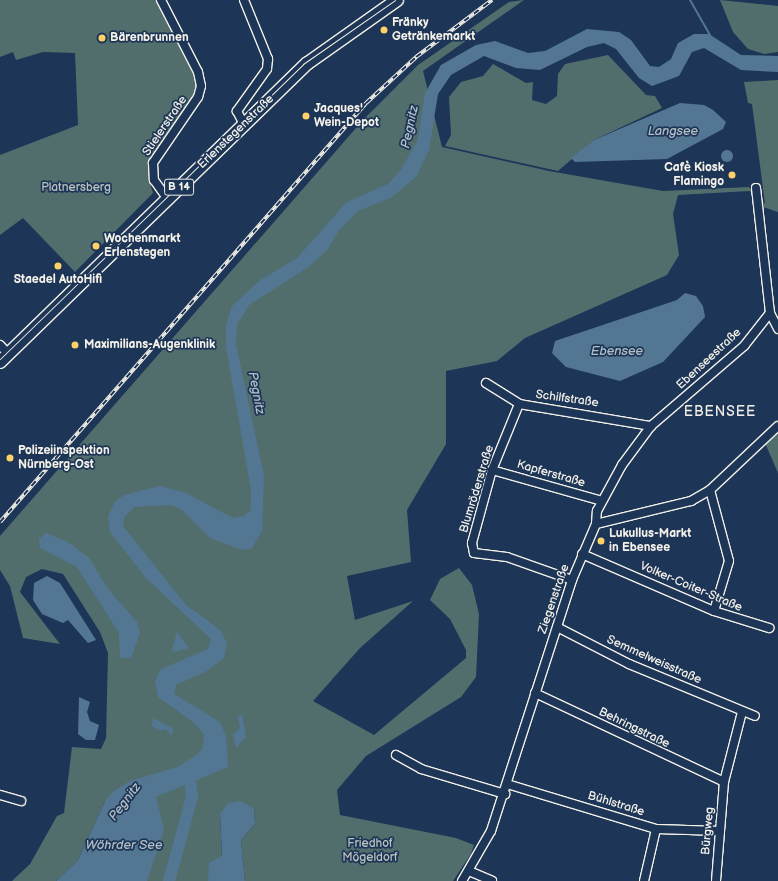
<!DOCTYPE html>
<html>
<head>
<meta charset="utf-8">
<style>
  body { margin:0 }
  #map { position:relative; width:778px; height:881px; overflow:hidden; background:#1d3557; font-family:"Balsamiq Sans",sans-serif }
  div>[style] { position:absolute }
  .green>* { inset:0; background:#516e6d }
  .water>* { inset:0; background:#537793 }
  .round { border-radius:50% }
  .stream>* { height:2px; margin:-1px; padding:0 1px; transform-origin:1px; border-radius:1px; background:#537793 }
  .river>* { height:12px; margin:-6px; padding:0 6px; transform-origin:6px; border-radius:6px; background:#537793 }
  .roads { filter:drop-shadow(1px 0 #f4f1e8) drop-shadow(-1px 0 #f4f1e8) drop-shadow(0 1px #f4f1e8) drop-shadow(0 -1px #f4f1e8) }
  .street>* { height:8px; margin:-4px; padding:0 4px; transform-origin:4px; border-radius:4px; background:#1d3557 }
  .primary>* { height:12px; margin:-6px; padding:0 6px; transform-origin:6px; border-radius:6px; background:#1d3557 }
  .tram>* { height:1px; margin:-0.5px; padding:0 0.5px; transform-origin:0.5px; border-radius:0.5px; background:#f4f1e8 }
  .rail>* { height:3.5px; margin-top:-1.75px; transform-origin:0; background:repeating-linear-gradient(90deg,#1d3557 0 6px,#f4f1e8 0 12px); box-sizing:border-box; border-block:1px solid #f4f1e8 }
  .dots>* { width:11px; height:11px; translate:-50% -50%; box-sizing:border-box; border:2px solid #1d3557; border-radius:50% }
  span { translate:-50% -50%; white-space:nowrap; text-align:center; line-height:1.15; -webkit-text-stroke:3.5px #1d3557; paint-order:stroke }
  .shield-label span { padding:1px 3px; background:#1d3557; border:1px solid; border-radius:3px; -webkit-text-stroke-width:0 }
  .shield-label { font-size:11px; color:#f4f1e8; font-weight:700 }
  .poi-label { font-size:12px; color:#f4f1e8; font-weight:700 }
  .left { translate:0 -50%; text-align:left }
  .right { translate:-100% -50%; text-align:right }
  .street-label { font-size:12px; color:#f4f1e8 }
  .park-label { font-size:12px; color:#bbc3bd }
  .water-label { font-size:13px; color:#b4c0c6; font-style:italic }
  .quarter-label { font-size:14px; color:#f4f1e8; letter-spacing:1px }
</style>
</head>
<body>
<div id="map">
  <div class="green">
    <i style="clip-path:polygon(0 0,158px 0,197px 79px,197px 90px,192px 100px,151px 158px,148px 177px,153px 193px,75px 272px,23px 218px,0 235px,0 155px,78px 125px,75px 53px,43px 52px,16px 60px,13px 52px,0 57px)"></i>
    <i style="clip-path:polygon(524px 0,423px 71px,442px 147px,549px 171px,663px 191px,749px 187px,765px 204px,752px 104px,748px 103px,744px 82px,778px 80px,778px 212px,763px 207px,750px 191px,678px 195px,673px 214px,679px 255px,667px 275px,525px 338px,497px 361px,446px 371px,446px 444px,407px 510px,411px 562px,347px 576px,355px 620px,413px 601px,360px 648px,313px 701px,374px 735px,466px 658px,466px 650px,450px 619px,430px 600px,440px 579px,459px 568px,472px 585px,479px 614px,476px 677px,461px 697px,366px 756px,337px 790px,340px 815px,456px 838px,474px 845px,471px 854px,453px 881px,245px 881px,241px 840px,255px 824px,254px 809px,220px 814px,222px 857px,208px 881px,147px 881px,105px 801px,78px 860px,56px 881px,12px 881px,30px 864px,57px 816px,64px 813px,72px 747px,101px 749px,106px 738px,108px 653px,100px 632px,63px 574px,42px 569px,26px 577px,20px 592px,60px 644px,23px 638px,10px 586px,0 570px,0 536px,363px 120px,418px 65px,509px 2px)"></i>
    <i style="clip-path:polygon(720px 0,778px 6px,778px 52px,764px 54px,748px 49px,733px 32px)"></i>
    <i style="clip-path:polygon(608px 55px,646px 95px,655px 96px,662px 108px,594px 140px,558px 171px,445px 146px,451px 135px,449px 97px,461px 82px,483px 76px,493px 64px,526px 83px,533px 82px,532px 100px,546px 104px,557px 96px,558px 74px,565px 64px)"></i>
    <i style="clip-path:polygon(778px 434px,778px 473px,765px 443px)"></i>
  </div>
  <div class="water">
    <i style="clip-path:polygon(587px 29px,619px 32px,631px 40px,650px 66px,659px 67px,671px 59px,678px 43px,694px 34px,709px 34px,741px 55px,778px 56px,778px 72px,741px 70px,704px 48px,692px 52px,679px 76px,652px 86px,639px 78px,616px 49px,604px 43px,587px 47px,540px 70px,516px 68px,484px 56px,451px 75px,438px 94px,429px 150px,416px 177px,392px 197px,358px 211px,339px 230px,327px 250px,310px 266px,249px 305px,237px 325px,236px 344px,264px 476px,262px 531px,252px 548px,242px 550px,210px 538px,182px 510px,171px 505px,135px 507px,124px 517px,123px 526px,186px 605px,220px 630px,227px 643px,224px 658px,207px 671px,176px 685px,174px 694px,220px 722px,226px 736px,228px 767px,156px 797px,164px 830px,147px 881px,56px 881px,78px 860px,105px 801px,114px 791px,130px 781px,178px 767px,198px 754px,203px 747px,204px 734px,193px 722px,158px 697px,155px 681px,161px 669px,208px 649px,211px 639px,146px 578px,110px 532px,108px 517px,114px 503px,124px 495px,160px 486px,186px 493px,233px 518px,244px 516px,251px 510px,251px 490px,226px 347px,226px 325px,232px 306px,259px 281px,297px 258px,347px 202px,388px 184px,401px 170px,418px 139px,425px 93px,441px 65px,476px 45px,495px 41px,528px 53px,545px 51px)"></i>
    <i style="clip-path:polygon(680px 103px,704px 105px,713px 110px,726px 122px,723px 129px,667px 159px,575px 162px,571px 158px,594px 140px)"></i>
    <i class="round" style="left:721px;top:150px;width:12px;height:12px"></i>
    <i style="clip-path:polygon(685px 293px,696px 296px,703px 306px,705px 317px,663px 362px,620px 381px,566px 367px,552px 353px,555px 341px,677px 300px)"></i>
    <i style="clip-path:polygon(46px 533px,68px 542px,89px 558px,108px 589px,137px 622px,140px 633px,131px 658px,120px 658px,119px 633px,77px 567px,40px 548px,39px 539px)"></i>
    <i style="clip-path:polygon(47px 576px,60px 583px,96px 640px,88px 643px,68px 620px,63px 623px,42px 614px,33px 600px,34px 583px)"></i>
    <i style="clip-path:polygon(177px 632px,189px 648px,174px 652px,172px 650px)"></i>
    <i style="clip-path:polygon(79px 697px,90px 702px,87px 712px,90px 721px,99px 725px,95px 740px,86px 740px,78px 734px)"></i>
    <i style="clip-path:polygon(242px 714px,246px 737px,236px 748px,233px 734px,240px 728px,238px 717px)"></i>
    <i style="clip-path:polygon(153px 718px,174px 729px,171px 735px,166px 729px,161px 731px,152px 726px)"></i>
    <i style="clip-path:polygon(240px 801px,254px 809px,255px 824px,241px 840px,245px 881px,208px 881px,209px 863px,222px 856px,220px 814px,228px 803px)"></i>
  </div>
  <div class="stream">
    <i style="left:690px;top:0;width:40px;rotate:60.3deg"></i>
  </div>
  <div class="river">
    <i style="left:169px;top:881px;width:87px;rotate:-74.7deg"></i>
    <i style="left:192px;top:797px;width:23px;rotate:-97deg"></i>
  </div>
  <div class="roads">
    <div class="street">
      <i style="left:161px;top:0;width:81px;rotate:62.8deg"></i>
      <i style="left:198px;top:72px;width:14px;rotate:78deg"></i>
      <i style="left:201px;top:86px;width:11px;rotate:105deg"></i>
      <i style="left:198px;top:97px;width:80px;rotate:124.3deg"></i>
      <i style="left:153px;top:163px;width:17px;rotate:87deg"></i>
      <i style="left:154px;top:180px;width:22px;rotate:54deg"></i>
      <i style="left:244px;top:0;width:64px;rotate:67.9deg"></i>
      <i style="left:268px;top:59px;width:10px;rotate:96deg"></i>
      <i style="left:267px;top:69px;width:52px;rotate:125.5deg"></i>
      <i style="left:237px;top:111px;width:16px;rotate:63deg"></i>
      <i style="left:756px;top:188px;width:126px;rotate:83.6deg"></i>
      <i style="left:770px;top:313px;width:18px;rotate:63deg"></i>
      <i style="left:0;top:345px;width:12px;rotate:48deg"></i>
      <i style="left:486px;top:383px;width:39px;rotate:32deg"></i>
      <i style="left:519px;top:404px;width:134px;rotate:9.5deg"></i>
      <i style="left:519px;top:404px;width:71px;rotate:112.2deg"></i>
      <i style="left:492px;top:470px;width:76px;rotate:105.3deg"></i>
      <i style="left:472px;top:543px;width:10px;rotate:79deg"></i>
      <i style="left:474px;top:553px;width:33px;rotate:7deg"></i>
      <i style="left:507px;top:557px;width:69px;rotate:19.5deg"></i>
      <i style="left:492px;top:470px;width:114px;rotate:15.7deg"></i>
      <i style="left:710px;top:490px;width:73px;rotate:75deg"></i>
      <i style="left:729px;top:561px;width:52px;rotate:106.7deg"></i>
      <i style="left:596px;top:524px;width:13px;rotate:-86deg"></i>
      <i style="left:597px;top:511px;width:52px;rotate:-61.5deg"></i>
      <i style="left:622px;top:465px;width:49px;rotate:-53.4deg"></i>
      <i style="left:651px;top:426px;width:123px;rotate:-40.7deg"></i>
      <i style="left:744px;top:346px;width:42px;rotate:-51.8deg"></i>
      <i style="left:582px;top:554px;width:144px;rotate:23.4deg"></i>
      <i style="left:714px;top:611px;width:58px;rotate:17.2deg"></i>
      <i style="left:557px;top:627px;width:81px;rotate:27.2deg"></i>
      <i style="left:629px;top:664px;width:136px;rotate:22.4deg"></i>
      <i style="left:535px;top:693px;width:209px;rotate:25.2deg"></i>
      <i style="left:396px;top:755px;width:29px;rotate:29deg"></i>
      <i style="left:421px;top:769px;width:88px;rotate:16.6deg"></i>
      <i style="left:507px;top:784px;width:156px;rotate:16.8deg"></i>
      <i style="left:656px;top:829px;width:64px;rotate:1.8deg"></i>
      <i style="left:0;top:795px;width:22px;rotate:16deg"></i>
      <i style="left:469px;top:871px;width:25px;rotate:23deg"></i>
      <i style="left:462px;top:881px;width:58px;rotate:-59.9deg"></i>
      <i style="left:491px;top:831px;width:264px;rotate:-72.1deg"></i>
      <i style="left:572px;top:580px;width:61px;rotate:-66.8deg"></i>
      <i style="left:596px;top:524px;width:98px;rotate:-13.6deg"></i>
      <i style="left:691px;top:501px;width:22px;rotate:-30deg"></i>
      <i style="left:710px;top:490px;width:93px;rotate:-43.3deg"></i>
      <i style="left:644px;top:881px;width:53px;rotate:-77deg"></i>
      <i style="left:716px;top:881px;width:99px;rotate:-85.4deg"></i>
      <i style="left:724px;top:782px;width:72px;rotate:-75.6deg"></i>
    </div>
    <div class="primary">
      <i style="left:0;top:362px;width:429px;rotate:-44.2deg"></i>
      <i style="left:308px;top:63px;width:109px;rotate:-35.3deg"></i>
    </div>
  </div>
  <div class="tram">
    <i style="left:0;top:359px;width:423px;rotate:-44.2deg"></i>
    <i style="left:303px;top:64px;width:112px;rotate:-34.8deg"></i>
  </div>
  <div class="rail">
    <i style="left:0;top:522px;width:556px;rotate:-48.86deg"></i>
    <i style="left:366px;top:103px;width:68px;rotate:-42.6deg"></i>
    <i style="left:416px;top:57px;width:95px;rotate:-36.9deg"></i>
  </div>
  <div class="dots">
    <i style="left:384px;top:30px;background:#ffd166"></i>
    <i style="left:102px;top:38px;background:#ffd166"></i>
    <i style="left:306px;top:116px;background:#ffd166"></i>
    <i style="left:732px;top:175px;background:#ffd166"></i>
    <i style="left:96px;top:246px;background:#ffd166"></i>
    <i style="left:58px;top:266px;background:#ffd166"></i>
    <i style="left:75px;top:345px;background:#ffd166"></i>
    <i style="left:10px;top:458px;background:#ffd166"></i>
    <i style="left:601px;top:541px;background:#ffd166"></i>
  </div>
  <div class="shield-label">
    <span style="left:179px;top:187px">B 14</span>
  </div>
  <div class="poi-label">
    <span class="left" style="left:392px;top:30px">Fränky<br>Getränkemarkt</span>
    <span class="left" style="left:110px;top:38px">Bärenbrunnen</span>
    <span class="left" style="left:314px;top:116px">Jacques'<br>Wein-Depot</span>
    <span class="right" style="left:724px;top:175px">Cafè Kiosk<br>Flamingo</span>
    <span class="left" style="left:104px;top:246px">Wochenmarkt<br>Erlenstegen</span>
    <span style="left:58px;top:280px">Staedel AutoHifi</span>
    <span class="left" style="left:84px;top:345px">Maximilians-Augenklinik</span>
    <span class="left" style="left:18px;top:458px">Polizeiinspektion<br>Nürnberg-Ost</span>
    <span class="left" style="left:609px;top:541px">Lukullus-Markt<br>in Ebensee</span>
  </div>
  <div class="street-label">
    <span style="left:165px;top:126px;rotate:-56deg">Stielerstraße</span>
    <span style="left:236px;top:132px;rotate:-44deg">Erlenstegenstraße</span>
    <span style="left:709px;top:359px;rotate:-43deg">Ebenseestraße</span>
    <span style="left:567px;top:399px;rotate:8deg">Schilfstraße</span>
    <span style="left:551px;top:474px;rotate:16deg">Kapferstraße</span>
    <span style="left:477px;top:489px;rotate:-73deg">Blumröderstraße</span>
    <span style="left:691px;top:587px;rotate:23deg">Volker-Coiter-Straße</span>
    <span style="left:554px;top:599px;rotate:-71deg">Ziegenstraße</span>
    <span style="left:654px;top:660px;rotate:24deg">Semmelweisstraße</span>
    <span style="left:634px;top:728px;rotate:26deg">Behringstraße</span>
    <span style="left:616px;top:804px;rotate:17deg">Bühlstraße</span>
    <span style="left:708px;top:831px;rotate:-85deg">Bürgweg</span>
  </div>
  <div class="park-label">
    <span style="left:76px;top:188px">Platnersberg</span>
    <span style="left:370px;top:851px">Friedhof<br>Mögeldorf</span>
  </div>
  <div class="water-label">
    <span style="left:410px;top:127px;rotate:-78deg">Pegnitz</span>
    <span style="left:673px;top:131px">Langsee</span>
    <span style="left:617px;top:351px">Ebensee</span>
    <span style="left:256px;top:393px;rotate:79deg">Pegnitz</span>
    <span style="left:125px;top:802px;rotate:-53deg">Pegnitz</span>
    <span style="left:124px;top:845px">Wöhrder See</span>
  </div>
  <div class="quarter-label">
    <span style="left:720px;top:412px">EBENSEE</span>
  </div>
</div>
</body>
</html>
